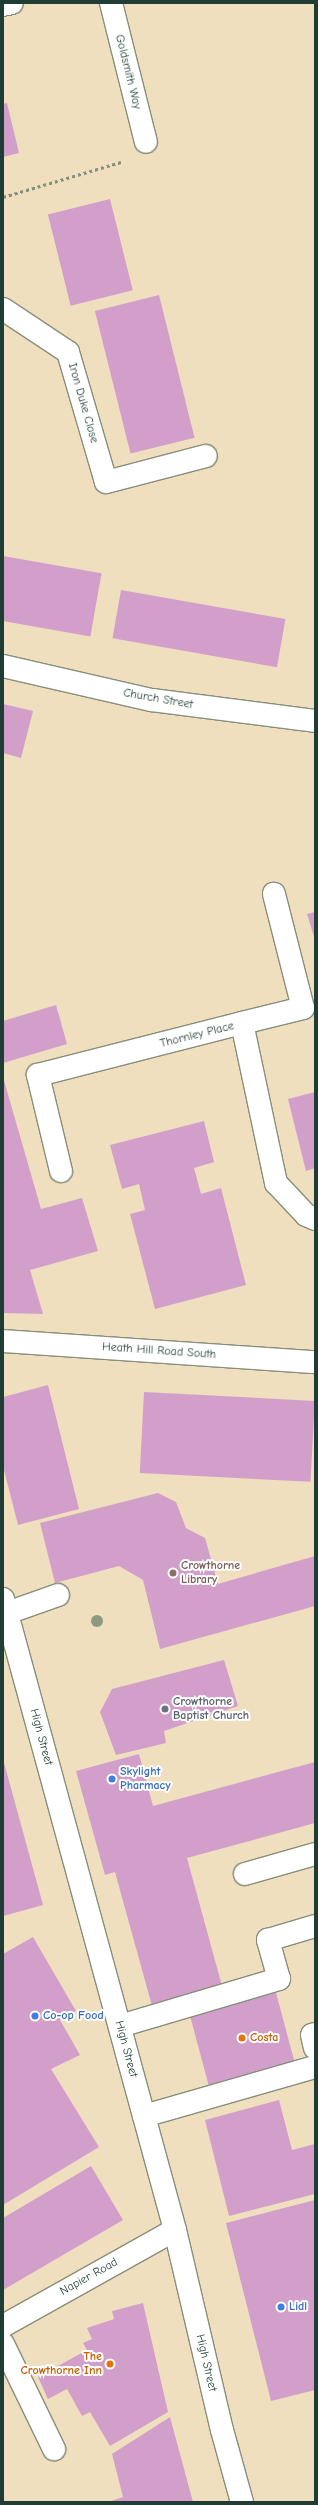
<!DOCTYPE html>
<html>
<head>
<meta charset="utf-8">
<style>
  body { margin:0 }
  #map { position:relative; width:318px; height:2505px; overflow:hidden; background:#efdfbf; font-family:"Comic Neue",sans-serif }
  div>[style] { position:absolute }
  .building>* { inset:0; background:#d29fcb; transform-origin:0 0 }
  .path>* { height:2.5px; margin-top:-1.25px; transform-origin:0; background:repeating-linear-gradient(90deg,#878e7a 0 3px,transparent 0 6px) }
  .roads { filter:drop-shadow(1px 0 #878e7a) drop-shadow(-1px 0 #878e7a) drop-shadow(0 1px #878e7a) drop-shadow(0 -1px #878e7a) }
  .lane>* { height:22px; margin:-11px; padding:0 11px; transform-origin:11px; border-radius:11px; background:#fff }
  .street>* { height:22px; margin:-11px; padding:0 11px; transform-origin:11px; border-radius:11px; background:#fff }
  .secondary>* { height:22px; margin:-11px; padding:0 11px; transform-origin:11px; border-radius:11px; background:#fff }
  .trees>* { width:12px; height:12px; margin:-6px; border-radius:50%; background:#8c9b80 }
  .dots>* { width:11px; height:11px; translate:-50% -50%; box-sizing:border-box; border:2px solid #fff; border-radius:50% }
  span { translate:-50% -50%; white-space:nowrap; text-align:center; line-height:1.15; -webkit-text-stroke:4px #fff; paint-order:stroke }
  .street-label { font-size:12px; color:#1f3d34 }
  .education-label { font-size:12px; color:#785e54; font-weight:700 }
  .left { translate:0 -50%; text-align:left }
  .worship-label { font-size:12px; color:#5b616d; font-weight:700 }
  .shop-label { font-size:12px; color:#366cbe; font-weight:700 }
  .food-label { font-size:12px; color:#c56008; font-weight:700 }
  .right { translate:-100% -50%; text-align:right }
  .frame { position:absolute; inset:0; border:4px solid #1f3d34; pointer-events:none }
</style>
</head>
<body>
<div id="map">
  <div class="building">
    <i style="clip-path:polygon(7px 103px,19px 153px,3px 157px,3px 104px)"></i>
    <i style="left:110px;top:199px;width:94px;height:64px;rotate:76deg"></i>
    <i style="left:159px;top:295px;width:147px;height:66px;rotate:76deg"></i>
    <i style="left:3px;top:556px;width:100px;height:64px;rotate:10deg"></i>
    <i style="left:121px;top:590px;width:167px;height:49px;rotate:10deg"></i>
    <i style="clip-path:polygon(3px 704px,33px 711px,21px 758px,3px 753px)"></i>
    <i style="clip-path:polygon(315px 912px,315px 940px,307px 914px)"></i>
    <i style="clip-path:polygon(56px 1005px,67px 1044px,3px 1063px,3px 1021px)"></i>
    <i style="clip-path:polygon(3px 1077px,41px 1209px,82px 1198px,98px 1251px,30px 1270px,43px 1314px,3px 1313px)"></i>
    <i style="clip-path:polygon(315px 1092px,315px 1168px,306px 1171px,288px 1099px)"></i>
    <i style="clip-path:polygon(204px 1121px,214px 1162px,194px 1168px,201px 1194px,221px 1188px,246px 1285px,155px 1309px,130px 1214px,145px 1210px,139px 1184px,122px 1189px,110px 1145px)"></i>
    <i style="clip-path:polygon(48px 1385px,79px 1509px,18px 1525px,3px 1466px,3px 1397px)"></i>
    <i style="left:144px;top:1392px;width:171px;height:81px;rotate:3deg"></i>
    <i style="clip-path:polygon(158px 1493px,176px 1502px,186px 1528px,205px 1538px,218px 1584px,315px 1556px,315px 1606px,160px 1649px,143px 1580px,119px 1566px,55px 1583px,40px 1523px)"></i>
    <i style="clip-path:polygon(224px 1660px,238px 1706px,164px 1731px,166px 1743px,116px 1755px,100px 1712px,112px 1689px)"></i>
    <i style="clip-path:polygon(139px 1754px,153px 1806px,315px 1762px,315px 1823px,187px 1858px,222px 1986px,152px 2006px,115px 1872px,105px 1875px,76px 1771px)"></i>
    <i style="clip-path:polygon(3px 1759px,43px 1905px,3px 1916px)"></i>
    <i style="clip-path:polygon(33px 1937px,76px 2011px,60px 2020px,80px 2055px,51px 2069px,99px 2147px,3px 2205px,3px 1954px)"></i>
    <i style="left:275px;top:1989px;width:77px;height:89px;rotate:75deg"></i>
    <i style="clip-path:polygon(279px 2100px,292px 2150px,315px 2144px,315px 2194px,229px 2216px,205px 2120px)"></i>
    <i style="clip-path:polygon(91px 2166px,123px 2220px,3px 2290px,3px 2218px)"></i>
    <i style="clip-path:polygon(315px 2200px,315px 2390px,271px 2401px,226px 2223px)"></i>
    <i style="clip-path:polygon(143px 2303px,168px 2412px,110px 2446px,90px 2412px,82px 2416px,67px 2389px,48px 2399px,38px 2377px,87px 2350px,83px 2343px,92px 2339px,87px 2328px,114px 2319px,112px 2311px)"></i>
    <i style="clip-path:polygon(170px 2417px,193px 2502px,108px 2502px,123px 2497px,112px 2454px)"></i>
  </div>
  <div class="path">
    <i style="left:3px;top:197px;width:123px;rotate:-16.5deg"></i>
  </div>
  <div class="roads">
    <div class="lane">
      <i style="left:3px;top:5px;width:9px;rotate:-13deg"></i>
      <i style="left:106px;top:482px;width:103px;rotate:-14.6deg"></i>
      <i style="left:242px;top:1023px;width:63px;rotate:-13.8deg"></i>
      <i style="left:303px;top:1008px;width:118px;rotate:-104.3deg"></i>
      <i style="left:7px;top:1613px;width:54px;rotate:-19.4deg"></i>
      <i style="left:245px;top:1874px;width:73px;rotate:-15.9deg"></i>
      <i style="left:120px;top:2026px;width:166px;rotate:-16.5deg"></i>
      <i style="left:279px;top:1979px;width:41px;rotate:-105.8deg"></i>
      <i style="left:268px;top:1940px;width:49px;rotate:-16.6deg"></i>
      <i style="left:315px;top:2034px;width:3px;rotate:162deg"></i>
      <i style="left:312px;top:2035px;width:13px;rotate:77deg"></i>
      <i style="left:144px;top:2116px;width:178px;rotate:-16deg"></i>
      <i style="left:3px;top:2344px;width:117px;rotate:64.1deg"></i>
    </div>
    <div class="street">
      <i style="left:111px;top:3px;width:143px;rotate:75.9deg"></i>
      <i style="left:3px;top:309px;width:78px;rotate:33.5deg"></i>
      <i style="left:68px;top:352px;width:135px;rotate:73.7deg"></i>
      <i style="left:61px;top:1171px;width:99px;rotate:-103.5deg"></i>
      <i style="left:38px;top:1075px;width:211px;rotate:-14.3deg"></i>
      <i style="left:242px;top:1023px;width:164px;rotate:78deg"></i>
      <i style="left:276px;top:1183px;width:44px;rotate:46.8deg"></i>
      <i style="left:306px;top:1215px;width:10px;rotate:24deg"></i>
      <i style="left:3px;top:1341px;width:313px;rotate:3.9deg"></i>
      <i style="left:3px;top:2326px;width:197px;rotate:-29.2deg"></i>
    </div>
    <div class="secondary">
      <i style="left:3px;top:666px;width:153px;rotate:12.9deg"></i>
      <i style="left:152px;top:700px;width:164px;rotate:7.3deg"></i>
      <i style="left:3px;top:1599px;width:654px;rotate:74.75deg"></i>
      <i style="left:175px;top:2230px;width:205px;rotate:76.8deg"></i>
      <i style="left:222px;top:2430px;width:75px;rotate:74.5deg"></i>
    </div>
  </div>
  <div class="trees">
    <i style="left:97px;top:1621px"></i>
  </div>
  <div class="dots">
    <i style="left:173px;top:1573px;background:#8d6e63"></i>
    <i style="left:165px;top:1709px;background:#6b7280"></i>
    <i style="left:112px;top:1779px;background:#3f7fe0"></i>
    <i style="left:35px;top:2016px;background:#3f7fe0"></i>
    <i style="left:242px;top:2038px;background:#e8710a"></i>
    <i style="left:281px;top:2307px;background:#3f7fe0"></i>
    <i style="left:110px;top:2364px;background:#e8710a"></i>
  </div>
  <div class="street-label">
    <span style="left:128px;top:72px;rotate:76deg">Goldsmith Way</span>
    <span style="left:83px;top:403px;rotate:74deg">Iron Duke Close</span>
    <span style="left:158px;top:699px;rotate:10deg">Church Street</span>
    <span style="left:197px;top:1035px;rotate:-14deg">Thornley Place</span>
    <span style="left:159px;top:1351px;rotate:4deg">Heath Hill Road South</span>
    <span style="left:41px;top:1737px;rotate:75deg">High Street</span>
    <span style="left:126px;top:2049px;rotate:75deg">High Street</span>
    <span style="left:89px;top:2277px;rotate:-29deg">Napier Road</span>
    <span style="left:206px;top:2363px;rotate:77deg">High Street</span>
  </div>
  <div class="education-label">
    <span class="left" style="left:181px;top:1573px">Crowthorne<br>Library</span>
  </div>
  <div class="worship-label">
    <span class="left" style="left:173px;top:1709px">Crowthorne<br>Baptist Church</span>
  </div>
  <div class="shop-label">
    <span class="left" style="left:120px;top:1779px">Skylight<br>Pharmacy</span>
    <span class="left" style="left:43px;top:2016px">Co-op Food</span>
    <span class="left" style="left:289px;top:2307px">Lidl</span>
  </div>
  <div class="food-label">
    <span class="left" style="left:250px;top:2038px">Costa</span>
    <span class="right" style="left:102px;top:2364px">The<br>Crowthorne Inn</span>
  </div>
  <div class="frame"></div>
</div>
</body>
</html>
